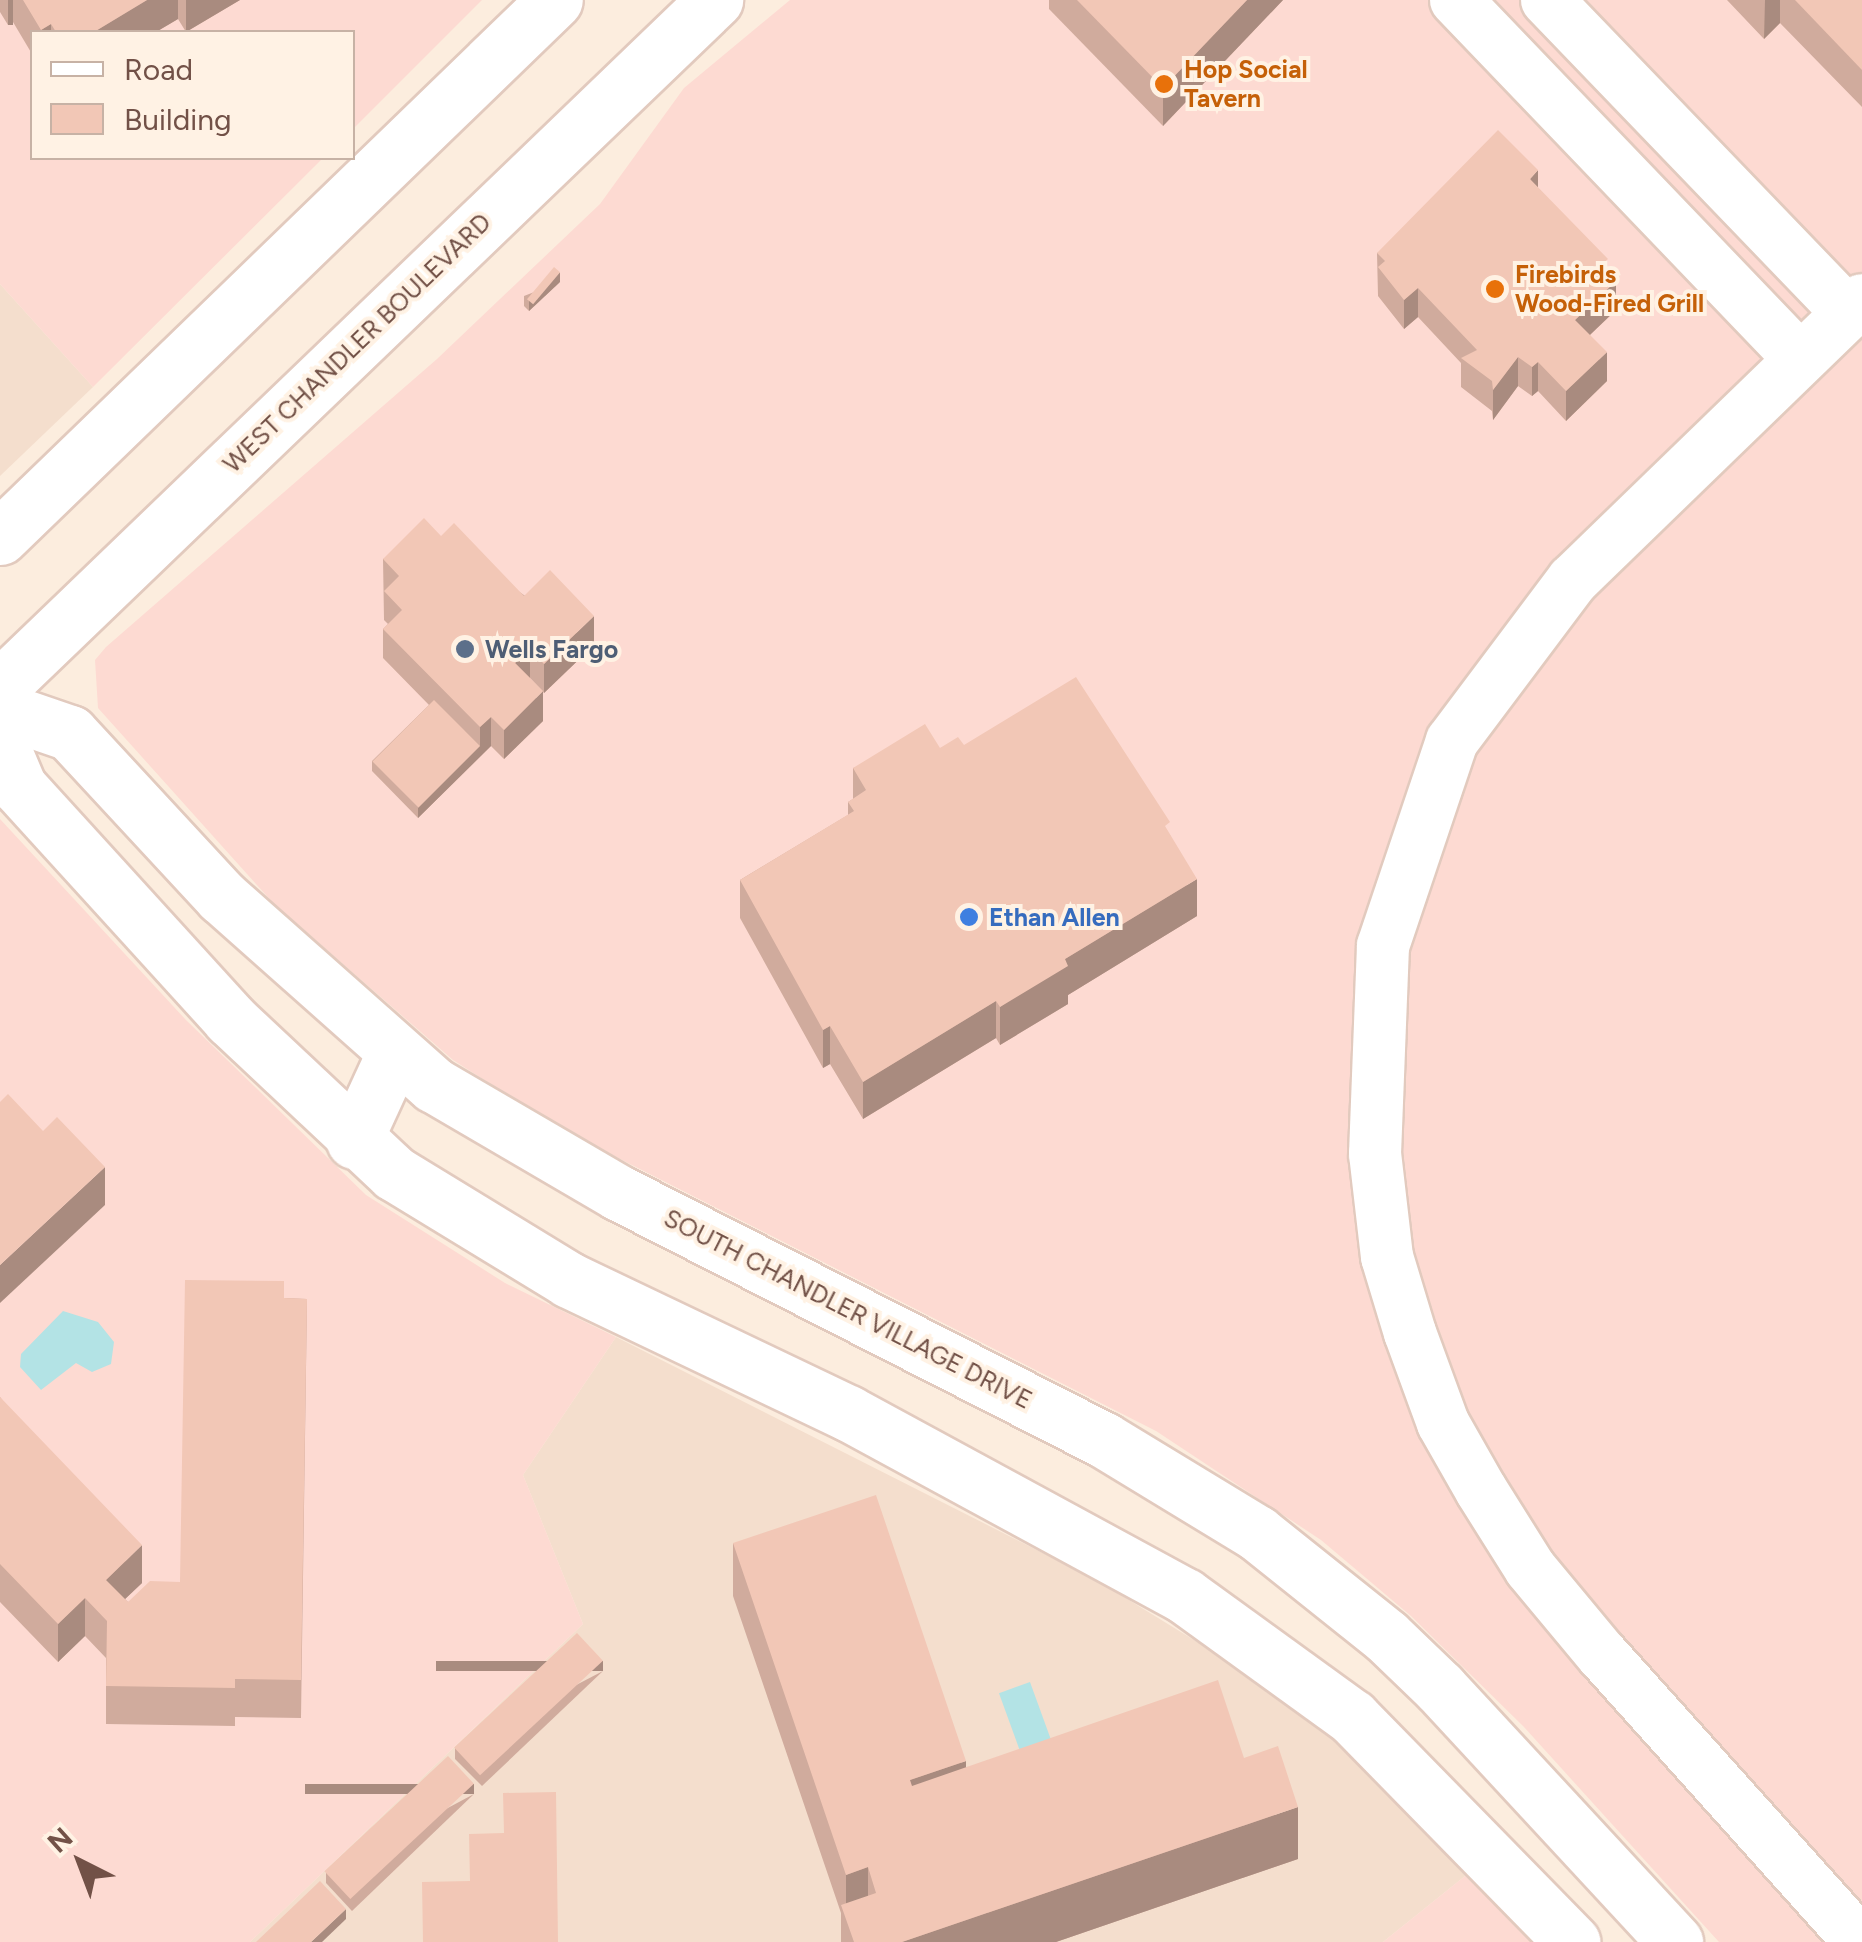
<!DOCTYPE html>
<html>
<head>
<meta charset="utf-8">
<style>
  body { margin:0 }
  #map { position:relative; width:1862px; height:1942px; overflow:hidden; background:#fcedde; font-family:Figtree,sans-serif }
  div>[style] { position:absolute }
  .residential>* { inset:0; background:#f4decd }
  .commercial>* { inset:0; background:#fddad2 }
  .water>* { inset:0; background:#b3e3e5; transform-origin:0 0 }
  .roads { filter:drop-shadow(2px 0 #e2cabe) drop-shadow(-2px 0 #e2cabe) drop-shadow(0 2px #e2cabe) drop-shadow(0 -2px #e2cabe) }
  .minor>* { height:52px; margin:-26px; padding:0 26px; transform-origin:26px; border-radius:26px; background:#fff }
  .tertiary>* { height:55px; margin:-27.5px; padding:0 27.5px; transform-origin:27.5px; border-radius:27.5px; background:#fff }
  .secondary>* { height:55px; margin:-27.5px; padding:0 27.5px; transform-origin:27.5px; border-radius:27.5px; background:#fff }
  .wall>* { inset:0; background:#d0ab9d }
  .shaded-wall>* { inset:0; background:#a98b7f; transform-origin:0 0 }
  .building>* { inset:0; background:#f2c7b6; transform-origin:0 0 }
  .dots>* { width:28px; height:28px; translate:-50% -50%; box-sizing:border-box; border:5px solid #fff2e4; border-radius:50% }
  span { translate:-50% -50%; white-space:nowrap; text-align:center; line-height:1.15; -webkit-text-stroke:8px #fff2e4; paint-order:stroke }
  .food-label { font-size:25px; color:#c56008; font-weight:700 }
  .left { translate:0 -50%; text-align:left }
  .street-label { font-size:25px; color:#725147 }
  .service-label { font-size:25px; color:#4e5e75; font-weight:700 }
  .shop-label { font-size:25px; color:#366cbe; font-weight:700 }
  .legend { position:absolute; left:30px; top:30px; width:325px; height:130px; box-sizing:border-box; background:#fff2e4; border:2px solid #c7b2a5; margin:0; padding:12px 18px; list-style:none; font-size:30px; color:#725147 }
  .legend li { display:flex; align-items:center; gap:20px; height:50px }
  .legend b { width:50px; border:2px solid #c7b2a5 }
  .north { position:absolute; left:30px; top:1812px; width:100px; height:100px; -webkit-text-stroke:8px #fff2e4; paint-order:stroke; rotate:318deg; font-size:28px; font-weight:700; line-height:40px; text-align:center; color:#725147 }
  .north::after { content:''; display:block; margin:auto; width:35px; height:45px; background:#725147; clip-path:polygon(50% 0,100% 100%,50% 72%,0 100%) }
</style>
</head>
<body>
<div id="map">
  <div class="residential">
    <i style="clip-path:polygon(0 284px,93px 387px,0 476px)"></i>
    <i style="clip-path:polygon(616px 1337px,1098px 1581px,1215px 1653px,1324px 1730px,1470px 1872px,1383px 1942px,250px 1942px,583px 1624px,523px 1475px)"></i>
  </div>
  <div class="commercial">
    <i style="clip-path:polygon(0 0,482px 0,353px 129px,352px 32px,32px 32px,32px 158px,323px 158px,93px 387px,0 284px)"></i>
    <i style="clip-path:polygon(790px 0,1862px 0,1862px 1942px,1719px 1942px,1523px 1726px,1411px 1616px,1321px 1540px,1156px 1431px,561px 1129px,453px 1060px,274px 904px,98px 708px,95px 660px,106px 647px,437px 359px,600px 204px,684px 88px)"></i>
    <i style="clip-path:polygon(0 819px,186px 1020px,366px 1195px,505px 1283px,616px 1337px,523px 1475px,583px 1624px,250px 1942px,0 1942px)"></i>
    <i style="clip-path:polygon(1470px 1872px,1533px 1942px,1383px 1942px)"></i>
  </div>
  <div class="water">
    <i style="clip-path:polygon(63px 1311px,98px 1322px,114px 1342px,111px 1364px,92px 1372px,76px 1363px,41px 1390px,20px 1367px,21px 1354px)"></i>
    <i style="left:1030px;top:1682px;width:68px;height:33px;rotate:70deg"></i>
  </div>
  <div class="roads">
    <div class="minor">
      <i style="left:1456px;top:0;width:497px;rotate:46.2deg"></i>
      <i style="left:1547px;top:0;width:434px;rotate:46.1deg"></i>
      <i style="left:1860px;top:1942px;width:385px;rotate:-131.9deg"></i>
      <i style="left:1603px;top:1656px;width:114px;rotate:-129.7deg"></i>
      <i style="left:1530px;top:1568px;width:92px;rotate:-122.1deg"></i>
      <i style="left:1481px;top:1490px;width:77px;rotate:-119.6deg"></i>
      <i style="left:1443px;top:1423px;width:96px;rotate:-110.1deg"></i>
      <i style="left:1410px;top:1333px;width:79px;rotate:-106.8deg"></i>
      <i style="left:1387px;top:1257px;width:104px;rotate:-96.6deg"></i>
      <i style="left:1375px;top:1154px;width:208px;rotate:-87.8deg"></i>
      <i style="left:1383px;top:946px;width:216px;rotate:-71.4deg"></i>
      <i style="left:1452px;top:741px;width:201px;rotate:-53.1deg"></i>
      <i style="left:1573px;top:580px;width:402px;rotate:-44.1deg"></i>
    </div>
    <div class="tertiary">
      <i style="left:0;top:709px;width:74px;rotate:18.9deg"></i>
      <i style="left:70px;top:733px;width:224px;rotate:47.2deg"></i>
      <i style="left:222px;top:897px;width:283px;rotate:41.6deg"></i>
      <i style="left:434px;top:1085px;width:214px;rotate:30.3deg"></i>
      <i style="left:619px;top:1193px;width:544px;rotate:26.99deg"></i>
      <i style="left:1104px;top:1440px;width:179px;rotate:31.3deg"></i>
      <i style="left:1257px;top:1533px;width:165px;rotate:38.6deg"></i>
      <i style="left:1386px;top:1636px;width:75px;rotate:43.9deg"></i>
      <i style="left:1440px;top:1688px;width:346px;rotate:47.2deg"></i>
      <i style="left:0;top:742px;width:49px;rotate:67.1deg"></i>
      <i style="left:19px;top:787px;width:314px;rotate:47.7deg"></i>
      <i style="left:230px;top:1019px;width:225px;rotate:43.2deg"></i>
      <i style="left:394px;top:1173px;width:205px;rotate:31.4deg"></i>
      <i style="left:569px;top:1280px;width:309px;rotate:25.5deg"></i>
      <i style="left:848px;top:1413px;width:383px;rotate:28.5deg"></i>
      <i style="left:1185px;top:1596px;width:206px;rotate:35.9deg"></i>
      <i style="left:1352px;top:1717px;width:315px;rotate:45.6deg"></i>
      <i style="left:354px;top:1141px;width:96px;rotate:-65.3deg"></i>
    </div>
    <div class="secondary">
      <i style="left:0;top:537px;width:772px;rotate:-44.06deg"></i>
      <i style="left:0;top:687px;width:992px;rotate:-43.86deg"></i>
    </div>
  </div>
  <div class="wall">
    <i style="clip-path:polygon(0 0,240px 0,186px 32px,178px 19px,156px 32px,32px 32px,32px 54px,13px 22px,8px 25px,0 12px)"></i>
    <i style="clip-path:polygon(1049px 0,1283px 0,1163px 126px,1049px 9px)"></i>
    <i style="clip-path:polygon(1727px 0,1862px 0,1862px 107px,1780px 23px,1764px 39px)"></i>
    <i style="clip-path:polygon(1538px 188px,1608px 272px,1616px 310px,1590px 335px,1607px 381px,1566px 421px,1538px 391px,1532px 396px,1518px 386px,1493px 420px,1492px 411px,1461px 387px,1461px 363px,1418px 317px,1404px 329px,1378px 296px,1377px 253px)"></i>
    <i style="clip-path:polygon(560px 282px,529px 311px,524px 306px,524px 296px)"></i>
    <i style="clip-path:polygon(441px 536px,594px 645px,544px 693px,530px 678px,543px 721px,504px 759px,491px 746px,418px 818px,372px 771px,372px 761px,429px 705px,383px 658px,383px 629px,388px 624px,384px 620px,383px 559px)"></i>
    <i style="clip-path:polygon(964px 745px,1170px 835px,1197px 916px,1068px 995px,1068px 1004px,1000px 1045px,996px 1038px,863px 1119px,830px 1064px,823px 1068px,740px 918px,740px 880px,848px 815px,848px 802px,853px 799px,853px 768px,940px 748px)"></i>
    <i style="clip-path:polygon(284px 1298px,307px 1299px,301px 1718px,235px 1717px,235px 1726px,106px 1724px,106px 1658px,85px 1636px,58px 1662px,0 1602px,0 1397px,142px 1583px,125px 1599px,128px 1602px,180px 1582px)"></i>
    <i style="clip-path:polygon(733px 1543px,966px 1767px,1244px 1758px,1298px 1859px,1056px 1942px,841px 1942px,841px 1913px,733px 1596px)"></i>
    <i style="clip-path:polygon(603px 1671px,482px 1786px,455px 1759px,455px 1748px)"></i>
    <i style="clip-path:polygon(474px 1794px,352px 1911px,326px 1883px,326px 1873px)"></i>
  </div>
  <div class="shaded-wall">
    <i style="left:8px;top:0;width:5px;height:25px"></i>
    <i style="clip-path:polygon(147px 0,178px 0,178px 19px,156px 32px,94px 32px)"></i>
    <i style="clip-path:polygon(186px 0,240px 0,186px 32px)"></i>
    <i style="clip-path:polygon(1247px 0,1283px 0,1163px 126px,1163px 88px)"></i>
    <i style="clip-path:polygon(1765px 0,1780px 0,1780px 23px,1764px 39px)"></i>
    <i style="clip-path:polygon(51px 24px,51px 32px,41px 32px,41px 30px)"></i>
    <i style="clip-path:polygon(1538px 170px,1538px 200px,1530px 179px)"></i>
    <i style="clip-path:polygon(560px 272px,560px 282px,529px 311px,529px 301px)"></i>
    <i style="clip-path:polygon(1616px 281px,1616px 310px,1575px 349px,1575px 320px)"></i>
    <i style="clip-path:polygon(1418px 288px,1418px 317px,1404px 329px,1404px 300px)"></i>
    <i style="clip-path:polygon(1607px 352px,1607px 381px,1566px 421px,1566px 391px)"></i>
    <i style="clip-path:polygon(1518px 357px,1518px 386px,1493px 420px,1493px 390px)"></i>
    <i style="clip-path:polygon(1538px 362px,1538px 391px,1532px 396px,1532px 367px)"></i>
    <i style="clip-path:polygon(594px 616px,594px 645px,544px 693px,544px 664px)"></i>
    <i style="clip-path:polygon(530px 649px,530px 678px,515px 663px)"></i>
    <i style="clip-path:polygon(543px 691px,543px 721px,504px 759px,504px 730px)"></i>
    <i style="clip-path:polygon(491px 717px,491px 746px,418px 818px,418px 808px,480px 746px,480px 727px)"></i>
    <i style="clip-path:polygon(1197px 879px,1197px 916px,1068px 995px,1068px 1004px,1000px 1045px,1000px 1007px,1065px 959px)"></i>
    <i style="clip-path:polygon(996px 1001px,996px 1038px,863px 1119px,863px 1082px)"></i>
    <i style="clip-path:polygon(830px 1026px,830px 1064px,823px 1068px,823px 1030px)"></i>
    <i style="clip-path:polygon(105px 1167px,105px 1205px,0 1303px,0 1265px)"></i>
    <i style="clip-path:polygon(142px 1545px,142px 1583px,106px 1617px,106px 1580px)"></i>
    <i style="clip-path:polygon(85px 1598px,85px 1636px,58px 1662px,58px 1624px)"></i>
    <i style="left:603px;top:1661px;width:10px;height:167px;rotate:90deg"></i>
    <i style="clip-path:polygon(966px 1761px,966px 1813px,910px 1832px,910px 1780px)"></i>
    <i style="left:474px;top:1784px;width:10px;height:169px;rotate:90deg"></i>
    <i style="clip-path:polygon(1298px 1807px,1298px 1859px,1056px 1942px,902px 1942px)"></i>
    <i style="clip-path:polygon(868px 1867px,868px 1920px,846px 1919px,846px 1875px)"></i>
    <i style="clip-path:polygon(346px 1909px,346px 1919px,322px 1942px,311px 1942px)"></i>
  </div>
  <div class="building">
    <i style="clip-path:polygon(23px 0,147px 0,94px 32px,56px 32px,51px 24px,41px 30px)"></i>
    <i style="clip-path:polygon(1077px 0,1247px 0,1163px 88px)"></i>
    <i style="clip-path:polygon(1795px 0,1862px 0,1862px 70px)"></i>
    <i style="clip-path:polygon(1498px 130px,1538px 170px,1530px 179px,1608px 259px,1601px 265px,1616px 281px,1575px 320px,1607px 352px,1566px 391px,1538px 362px,1532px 367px,1518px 357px,1493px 390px,1492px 381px,1461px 358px,1477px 350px,1418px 288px,1404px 300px,1378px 267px,1385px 261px,1377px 253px)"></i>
    <i style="left:554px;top:267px;width:8px;height:42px;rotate:40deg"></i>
    <i style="clip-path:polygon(424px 518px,441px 536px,454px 523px,524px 596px,550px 570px,594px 616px,544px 664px,530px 649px,515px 663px,543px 691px,504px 730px,491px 717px,480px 727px,383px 629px,402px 610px,384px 591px,399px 576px,383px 559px)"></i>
    <i style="clip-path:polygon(1076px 677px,1170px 822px,1165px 826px,1197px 879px,1065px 959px,1068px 966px,1000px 1007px,996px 1001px,863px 1082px,830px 1026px,823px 1030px,740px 880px,854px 811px,848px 802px,866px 790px,853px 768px,925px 724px,940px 748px,958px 737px,964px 745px)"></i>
    <i style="left:434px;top:700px;width:65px;height:87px;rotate:45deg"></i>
    <i style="clip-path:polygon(8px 1094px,43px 1131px,57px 1117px,105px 1167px,0 1265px,0 1102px)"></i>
    <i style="clip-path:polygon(185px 1280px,284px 1281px,284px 1298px,307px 1299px,301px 1680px,235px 1679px,235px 1688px,106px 1686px,107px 1621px,85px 1598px,58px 1624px,0 1564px,0 1397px,142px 1545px,106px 1580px,128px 1602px,150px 1581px,180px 1582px)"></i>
    <i style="clip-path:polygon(876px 1495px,966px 1761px,910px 1780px,912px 1786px,1218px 1680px,1244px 1758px,1278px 1746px,1298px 1807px,902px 1942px,854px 1942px,841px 1905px,876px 1893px,868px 1867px,846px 1875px,733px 1543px)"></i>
    <i style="left:577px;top:1633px;width:38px;height:168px;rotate:47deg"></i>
    <i style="left:448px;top:1756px;width:38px;height:169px;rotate:47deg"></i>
    <i style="clip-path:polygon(556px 1792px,558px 1942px,423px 1942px,422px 1882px,470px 1881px,469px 1834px,504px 1833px,503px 1793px)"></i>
    <i style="clip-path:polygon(320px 1881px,346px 1909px,311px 1942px,256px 1942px)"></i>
  </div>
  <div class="dots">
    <i style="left:1164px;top:84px;background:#e8710a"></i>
    <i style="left:1495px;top:289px;background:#e8710a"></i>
    <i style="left:465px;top:649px;background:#5c6f8a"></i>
    <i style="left:969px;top:917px;background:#3f7fe0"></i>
  </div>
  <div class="food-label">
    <span class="left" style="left:1184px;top:84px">Hop Social<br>Tavern</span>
    <span class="left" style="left:1515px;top:289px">Firebirds<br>Wood-Fired Grill</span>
  </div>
  <div class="street-label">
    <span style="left:357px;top:343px;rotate:-44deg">WEST CHANDLER BOULEVARD</span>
    <span style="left:848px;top:1309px;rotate:27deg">SOUTH CHANDLER VILLAGE DRIVE</span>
  </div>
  <div class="service-label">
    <span class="left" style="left:485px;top:649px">Wells Fargo</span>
  </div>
  <div class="shop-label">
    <span class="left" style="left:989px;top:917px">Ethan Allen</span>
  </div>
  <ul class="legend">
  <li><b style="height:12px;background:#fff"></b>Road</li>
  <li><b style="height:28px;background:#f2c7b6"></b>Building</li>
  </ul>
  <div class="north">N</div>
</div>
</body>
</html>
